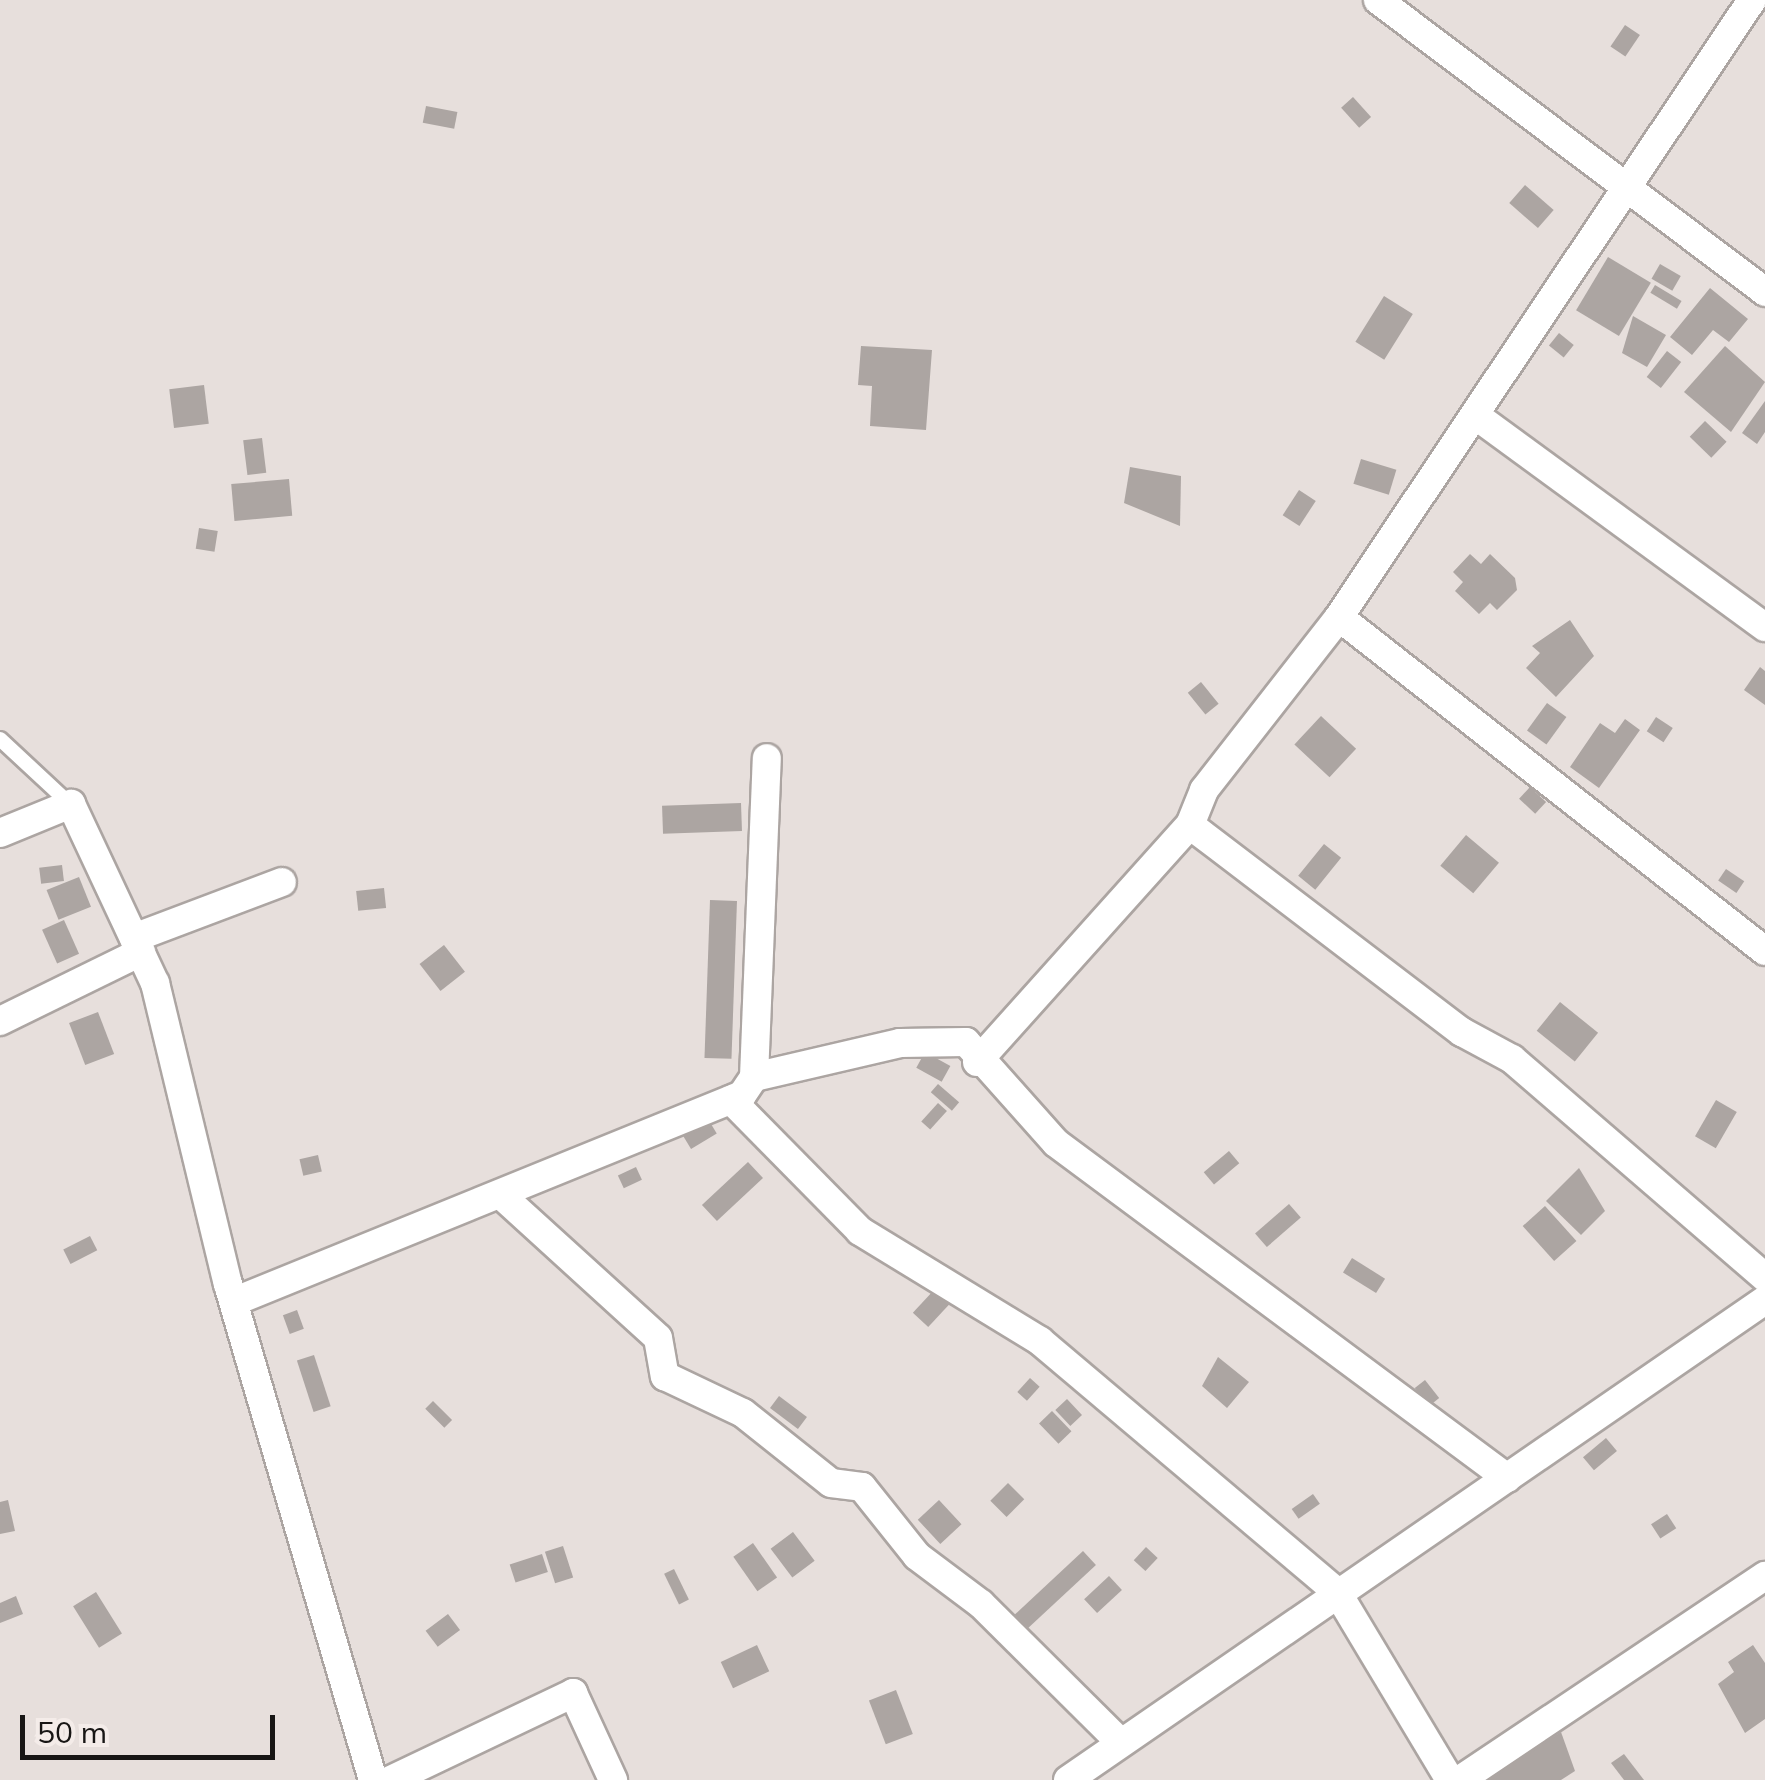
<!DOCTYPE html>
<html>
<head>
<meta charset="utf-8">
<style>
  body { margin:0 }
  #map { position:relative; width:1765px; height:1780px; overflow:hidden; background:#e7dfdc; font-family:Mulish,sans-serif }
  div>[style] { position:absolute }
  .building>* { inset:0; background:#aca5a2; transform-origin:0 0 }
  .roads { filter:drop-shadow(2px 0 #aca5a2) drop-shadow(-2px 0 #aca5a2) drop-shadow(0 2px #aca5a2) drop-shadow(0 -2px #aca5a2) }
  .service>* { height:14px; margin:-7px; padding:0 7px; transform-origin:7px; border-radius:7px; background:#fff }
  .minor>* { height:28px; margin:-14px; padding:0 14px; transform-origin:14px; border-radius:14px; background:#fff }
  span { translate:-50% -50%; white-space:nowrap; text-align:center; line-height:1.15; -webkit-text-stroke:8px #f4ece9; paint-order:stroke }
  .scale { position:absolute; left:20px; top:1715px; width:255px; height:45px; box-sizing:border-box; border:5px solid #181615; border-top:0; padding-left:12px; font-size:30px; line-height:35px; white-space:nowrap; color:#181615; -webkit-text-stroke:8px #f4ece9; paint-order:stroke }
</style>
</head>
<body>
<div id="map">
  <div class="building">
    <i style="left:1625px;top:25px;width:18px;height:26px;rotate:34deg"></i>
    <i style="left:1353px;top:97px;width:27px;height:16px;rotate:48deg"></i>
    <i style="left:426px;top:106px;width:32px;height:17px;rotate:11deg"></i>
    <i style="left:1525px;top:185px;width:38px;height:24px;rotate:41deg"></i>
    <i style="left:1608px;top:257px;width:50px;height:62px;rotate:31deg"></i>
    <i style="left:1660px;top:264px;width:24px;height:17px;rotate:30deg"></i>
    <i style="left:1655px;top:285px;width:31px;height:9px;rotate:31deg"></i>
    <i style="clip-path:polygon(1710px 288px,1748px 319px,1729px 342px,1713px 330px,1692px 355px,1670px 337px)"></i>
    <i style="left:1384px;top:296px;width:34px;height:54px;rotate:32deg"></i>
    <i style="clip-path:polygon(1633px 316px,1666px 335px,1647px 367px,1622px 353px)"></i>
    <i style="left:1559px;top:333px;width:19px;height:16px;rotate:39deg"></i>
    <i style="clip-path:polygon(861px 346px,932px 350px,926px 430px,870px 426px,872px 386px,858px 385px)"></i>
    <i style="clip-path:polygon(1725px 346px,1765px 382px,1731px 432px,1684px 392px)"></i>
    <i style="left:1667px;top:351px;width:18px;height:33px;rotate:38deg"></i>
    <i style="left:204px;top:385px;width:39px;height:35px;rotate:83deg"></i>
    <i style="clip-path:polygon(1765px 401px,1765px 432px,1757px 444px,1742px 433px)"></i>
    <i style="left:1705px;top:421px;width:30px;height:22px;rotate:44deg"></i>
    <i style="left:262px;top:438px;width:35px;height:19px;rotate:83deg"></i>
    <i style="left:1361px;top:459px;width:37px;height:26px;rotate:17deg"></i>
    <i style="clip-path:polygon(1130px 467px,1181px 476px,1180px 526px,1124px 503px)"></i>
    <i style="left:289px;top:479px;width:37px;height:58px;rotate:85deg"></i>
    <i style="left:1299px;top:490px;width:20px;height:30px;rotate:33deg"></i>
    <i style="left:199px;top:528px;width:19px;height:21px;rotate:9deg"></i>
    <i style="clip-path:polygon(1470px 554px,1481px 564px,1490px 554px,1515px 578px,1517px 590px,1497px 610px,1490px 603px,1479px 614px,1455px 591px,1463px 582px,1453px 572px)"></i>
    <i style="clip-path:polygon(1570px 620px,1594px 656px,1556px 697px,1526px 668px,1540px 653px,1532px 646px)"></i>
    <i style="clip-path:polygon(1760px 667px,1765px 671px,1765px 705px,1744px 690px)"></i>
    <i style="left:1201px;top:682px;width:28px;height:17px;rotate:51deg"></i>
    <i style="left:1547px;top:703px;width:24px;height:34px;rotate:36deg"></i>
    <i style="left:1321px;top:716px;width:48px;height:39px;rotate:43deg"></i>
    <i style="left:1656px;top:717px;width:20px;height:17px;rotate:33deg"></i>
    <i style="clip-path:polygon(1625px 719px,1640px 730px,1599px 788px,1570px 767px,1600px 723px,1615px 733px)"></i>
    <i style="left:1530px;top:787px;width:22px;height:16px;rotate:43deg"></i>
    <i style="left:741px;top:803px;width:28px;height:79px;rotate:88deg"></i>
    <i style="left:1466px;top:835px;width:43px;height:40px;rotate:40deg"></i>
    <i style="left:1324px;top:844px;width:22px;height:41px;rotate:39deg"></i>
    <i style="left:62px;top:865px;width:16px;height:23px;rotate:83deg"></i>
    <i style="left:1726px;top:869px;width:22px;height:14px;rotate:34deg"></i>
    <i style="left:79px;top:877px;width:32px;height:35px;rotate:68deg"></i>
    <i style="left:384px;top:888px;width:20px;height:28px;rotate:84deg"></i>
    <i style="left:710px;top:900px;width:27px;height:158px;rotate:2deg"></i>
    <i style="left:64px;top:920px;width:37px;height:24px;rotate:66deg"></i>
    <i style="left:444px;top:945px;width:34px;height:31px;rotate:52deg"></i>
    <i style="left:1560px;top:1002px;width:49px;height:37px;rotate:39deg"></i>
    <i style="left:98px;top:1012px;width:45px;height:31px;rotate:69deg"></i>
    <i style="left:925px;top:1052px;width:29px;height:18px;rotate:29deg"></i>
    <i style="left:938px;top:1084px;width:28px;height:11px;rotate:41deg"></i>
    <i style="left:1716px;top:1100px;width:24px;height:42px;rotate:30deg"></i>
    <i style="left:938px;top:1103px;width:12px;height:25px;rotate:42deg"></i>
    <i style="left:708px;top:1119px;width:17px;height:30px;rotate:59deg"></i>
    <i style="left:1229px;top:1151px;width:16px;height:33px;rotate:50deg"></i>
    <i style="left:318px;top:1155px;width:17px;height:19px;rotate:77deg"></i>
    <i style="left:748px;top:1162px;width:22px;height:63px;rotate:47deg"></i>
    <i style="left:636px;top:1167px;width:14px;height:20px;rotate:65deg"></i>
    <i style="clip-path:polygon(1579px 1168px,1605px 1211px,1581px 1235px,1546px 1201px)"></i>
    <i style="left:1289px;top:1204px;width:18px;height:45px;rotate:49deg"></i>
    <i style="left:1545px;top:1206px;width:47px;height:30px;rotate:48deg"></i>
    <i style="left:90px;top:1236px;width:16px;height:30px;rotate:63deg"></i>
    <i style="left:1352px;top:1258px;width:39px;height:17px;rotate:32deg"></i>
    <i style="left:934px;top:1290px;width:21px;height:31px;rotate:43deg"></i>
    <i style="left:297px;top:1310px;width:20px;height:15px;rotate:70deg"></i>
    <i style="left:314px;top:1355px;width:54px;height:18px;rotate:72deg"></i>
    <i style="clip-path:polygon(1218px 1357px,1249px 1382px,1227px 1408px,1202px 1386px)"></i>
    <i style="left:1030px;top:1378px;width:13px;height:19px;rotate:42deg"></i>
    <i style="left:1425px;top:1380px;width:23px;height:13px;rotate:52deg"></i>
    <i style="left:779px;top:1396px;width:35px;height:15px;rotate:37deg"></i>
    <i style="left:1067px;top:1399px;width:22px;height:16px;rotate:47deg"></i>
    <i style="left:433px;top:1401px;width:27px;height:11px;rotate:45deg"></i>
    <i style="left:1052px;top:1411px;width:28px;height:18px;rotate:46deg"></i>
    <i style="left:1606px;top:1438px;width:17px;height:30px;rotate:50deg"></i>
    <i style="left:1008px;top:1483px;width:23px;height:25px;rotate:45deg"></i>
    <i style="left:1313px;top:1494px;width:12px;height:26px;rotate:55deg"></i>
    <i style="clip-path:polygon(8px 1500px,15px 1531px,0 1534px,0 1502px)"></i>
    <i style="left:939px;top:1500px;width:33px;height:29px;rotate:47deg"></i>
    <i style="left:1667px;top:1514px;width:17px;height:19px;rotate:57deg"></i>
    <i style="left:793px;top:1532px;width:36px;height:28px;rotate:53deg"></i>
    <i style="left:753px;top:1543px;width:42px;height:24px;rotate:55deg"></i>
    <i style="left:563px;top:1546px;width:33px;height:19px;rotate:72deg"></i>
    <i style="left:1146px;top:1547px;width:16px;height:18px;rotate:43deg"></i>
    <i style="left:1083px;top:1551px;width:19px;height:96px;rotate:47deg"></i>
    <i style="left:542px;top:1554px;width:19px;height:34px;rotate:72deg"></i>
    <i style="left:674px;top:1569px;width:34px;height:11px;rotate:64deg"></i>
    <i style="left:1109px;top:1576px;width:19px;height:34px;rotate:47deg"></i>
    <i style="left:96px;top:1592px;width:49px;height:27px;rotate:58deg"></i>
    <i style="clip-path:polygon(16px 1596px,23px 1614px,0 1623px,0 1603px)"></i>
    <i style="left:448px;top:1614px;width:20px;height:28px;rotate:53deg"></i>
    <i style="left:757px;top:1645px;width:29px;height:40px;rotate:65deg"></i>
    <i style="clip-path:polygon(1753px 1645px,1765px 1663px,1765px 1719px,1745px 1733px,1718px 1684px,1734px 1672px,1728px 1662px)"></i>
    <i style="left:896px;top:1690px;width:47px;height:29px;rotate:69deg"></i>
    <i style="clip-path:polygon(1561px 1732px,1575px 1771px,1561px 1780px,1484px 1780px)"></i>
    <i style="clip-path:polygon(1624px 1754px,1644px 1780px,1624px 1780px,1611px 1763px)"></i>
  </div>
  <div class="roads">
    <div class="service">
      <i style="left:0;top:739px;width:96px;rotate:42.9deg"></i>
    </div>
    <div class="minor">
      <i style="left:1378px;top:0;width:485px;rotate:37deg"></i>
      <i style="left:1475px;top:415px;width:359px;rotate:36.2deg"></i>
      <i style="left:1339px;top:617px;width:541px;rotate:38.1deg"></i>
      <i style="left:1190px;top:825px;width:342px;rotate:37.3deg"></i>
      <i style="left:1462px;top:1032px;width:57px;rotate:28.4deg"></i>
      <i style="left:1512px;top:1059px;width:334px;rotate:40.8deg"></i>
      <i style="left:0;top:833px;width:77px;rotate:-22.2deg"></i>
      <i style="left:71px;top:804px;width:198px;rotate:64.9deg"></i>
      <i style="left:155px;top:983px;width:310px;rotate:76.4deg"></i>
      <i style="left:228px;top:1284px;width:517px;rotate:73.7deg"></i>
      <i style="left:134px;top:938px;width:158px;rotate:-20.7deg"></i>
      <i style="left:0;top:1021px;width:157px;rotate:-26.1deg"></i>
      <i style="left:977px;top:1062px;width:319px;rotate:-48.1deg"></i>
      <i style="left:1190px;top:825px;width:38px;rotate:-68deg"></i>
      <i style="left:1204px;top:790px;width:219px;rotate:-52deg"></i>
      <i style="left:1339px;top:617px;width:742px;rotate:-56.2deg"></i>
      <i style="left:754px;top:1077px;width:319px;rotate:-87.7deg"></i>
      <i style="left:731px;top:1100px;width:184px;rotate:45.4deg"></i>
      <i style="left:860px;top:1231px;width:211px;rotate:31.4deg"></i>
      <i style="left:1040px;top:1341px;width:389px;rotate:40.2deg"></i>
      <i style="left:1337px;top:1592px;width:219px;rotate:59deg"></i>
      <i style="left:501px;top:1195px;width:212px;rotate:42.3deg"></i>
      <i style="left:658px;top:1338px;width:39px;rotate:80deg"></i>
      <i style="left:665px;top:1376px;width:86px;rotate:25.4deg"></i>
      <i style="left:743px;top:1413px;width:112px;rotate:38.5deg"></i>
      <i style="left:831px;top:1483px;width:31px;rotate:7deg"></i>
      <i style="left:862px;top:1487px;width:88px;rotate:51.4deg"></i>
      <i style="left:917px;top:1556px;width:80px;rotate:36.9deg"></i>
      <i style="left:981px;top:1604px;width:192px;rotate:44.8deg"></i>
      <i style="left:238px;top:1300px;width:544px;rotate:-22.13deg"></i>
      <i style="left:742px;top:1095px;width:22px;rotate:-56deg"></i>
      <i style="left:754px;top:1077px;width:150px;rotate:-13.1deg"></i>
      <i style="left:900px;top:1043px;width:66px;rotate:-0.9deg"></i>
      <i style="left:966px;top:1042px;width:135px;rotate:48.3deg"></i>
      <i style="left:1056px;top:1143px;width:562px;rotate:36.6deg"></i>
      <i style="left:391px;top:1780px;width:202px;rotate:-25.5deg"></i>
      <i style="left:573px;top:1693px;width:96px;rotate:65.3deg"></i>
      <i style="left:1068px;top:1780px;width:846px;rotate:-34.55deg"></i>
      <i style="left:1460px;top:1780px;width:367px;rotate:-33.8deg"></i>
    </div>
  </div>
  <div class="scale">50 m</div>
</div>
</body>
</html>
